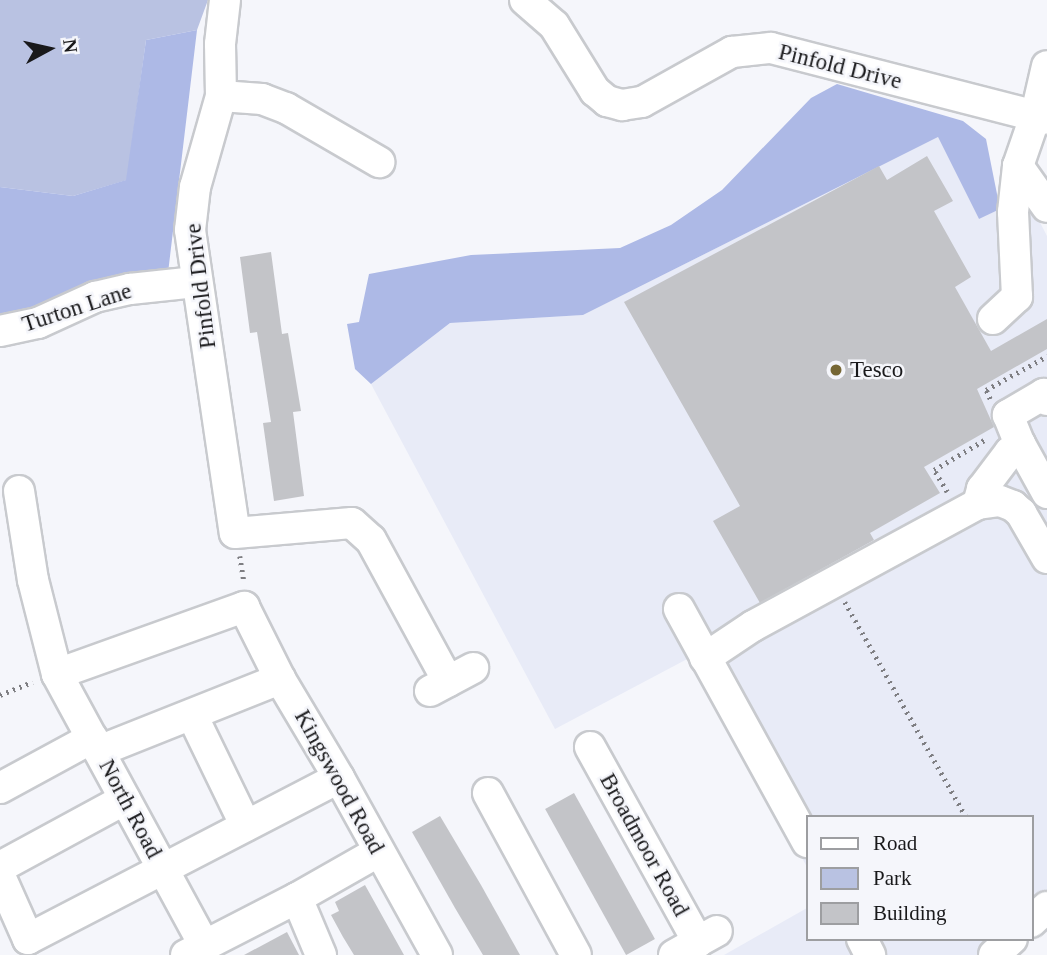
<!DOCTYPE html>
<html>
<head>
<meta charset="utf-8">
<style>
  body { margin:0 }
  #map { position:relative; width:1047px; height:955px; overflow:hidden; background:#f5f6fb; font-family:Georgia,serif }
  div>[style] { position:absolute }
  .built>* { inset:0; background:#e8ebf7 }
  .green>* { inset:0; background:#b9c2e2 }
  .forest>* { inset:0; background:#adb9e6 }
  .building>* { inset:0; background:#c3c4c8; transform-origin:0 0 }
  .path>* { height:4.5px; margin-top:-2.25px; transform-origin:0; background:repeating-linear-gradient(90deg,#7e7e82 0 2px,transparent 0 7px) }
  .roads { filter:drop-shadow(2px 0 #c8cace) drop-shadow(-2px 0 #c8cace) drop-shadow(0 2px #c8cace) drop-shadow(0 -2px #c8cace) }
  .minor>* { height:30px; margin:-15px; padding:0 15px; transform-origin:15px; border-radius:15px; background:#fff }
  .dots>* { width:19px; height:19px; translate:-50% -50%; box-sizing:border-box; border:4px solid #f5f6fb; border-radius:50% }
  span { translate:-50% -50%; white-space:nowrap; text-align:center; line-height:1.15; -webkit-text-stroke:5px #f5f6fb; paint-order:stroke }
  .street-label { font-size:23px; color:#19191b }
  .poi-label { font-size:23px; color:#19191b }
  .left { translate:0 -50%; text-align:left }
  .legend { position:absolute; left:806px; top:815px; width:228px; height:126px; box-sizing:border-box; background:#f5f6fb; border:2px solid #9d9ea1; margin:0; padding:9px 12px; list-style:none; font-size:21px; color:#19191b }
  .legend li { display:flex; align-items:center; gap:14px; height:35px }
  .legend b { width:35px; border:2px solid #9d9ea1 }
  .north { position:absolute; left:14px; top:14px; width:70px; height:70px; -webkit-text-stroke:5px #f5f6fb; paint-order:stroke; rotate:82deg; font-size:19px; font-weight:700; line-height:28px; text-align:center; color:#19191b }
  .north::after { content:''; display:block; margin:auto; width:24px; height:32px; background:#19191b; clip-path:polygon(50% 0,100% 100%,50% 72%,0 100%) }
</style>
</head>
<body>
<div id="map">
  <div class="built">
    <i style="clip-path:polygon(938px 137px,979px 219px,1026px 195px,1047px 236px,1047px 926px,1045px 928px,1012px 955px,724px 955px,807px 908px,807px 939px,1031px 939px,1031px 817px,807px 817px,807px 867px,691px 657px,555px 729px,371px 384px,450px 323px,583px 315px)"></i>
  </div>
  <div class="green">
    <i style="clip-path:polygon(0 0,208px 0,197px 30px,146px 40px,127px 180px,73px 196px,0 187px)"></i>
  </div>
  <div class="forest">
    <i style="clip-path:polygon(197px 30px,168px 273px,35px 312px,0 314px,0 187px,73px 196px,126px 180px,146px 40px)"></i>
    <i style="clip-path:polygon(837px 84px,963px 121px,986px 139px,1000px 209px,979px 219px,938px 137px,583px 315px,450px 323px,371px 384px,355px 369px,347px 324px,359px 322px,369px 274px,471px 255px,620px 248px,671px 225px,722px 190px,811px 98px)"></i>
  </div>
  <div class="building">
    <i style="clip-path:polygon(927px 156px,953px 201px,934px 211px,971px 277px,955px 287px,991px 351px,1047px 319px,1047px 349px,977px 389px,994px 427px,924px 467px,940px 493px,870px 533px,874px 540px,760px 603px,713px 521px,740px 506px,624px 302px,879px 166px,887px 180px)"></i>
    <i style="clip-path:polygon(271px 252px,282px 334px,288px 333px,301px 411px,293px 412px,304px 496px,274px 501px,263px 423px,271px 422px,257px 332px,250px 333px,240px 257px)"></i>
    <i style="left:574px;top:793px;width:167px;height:33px;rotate:61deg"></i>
    <i style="clip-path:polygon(440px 816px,481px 885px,520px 955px,483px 955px,455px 908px,412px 832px)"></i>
    <i style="clip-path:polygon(365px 885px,404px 955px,354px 955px,343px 937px,331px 915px,339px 911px,335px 902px)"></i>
    <i style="clip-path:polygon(287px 932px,299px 955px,244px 955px)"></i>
  </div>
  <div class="path">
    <i style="left:990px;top:399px;width:10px;rotate:-114deg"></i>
    <i style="left:986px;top:390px;width:70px;rotate:-29.1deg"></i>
    <i style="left:947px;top:492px;width:26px;rotate:-121deg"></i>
    <i style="left:934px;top:470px;width:61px;rotate:-30.8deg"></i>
    <i style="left:240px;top:556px;width:26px;rotate:81deg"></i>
    <i style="left:845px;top:602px;width:247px;rotate:60.6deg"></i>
    <i style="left:0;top:695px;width:35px;rotate:-22deg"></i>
  </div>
  <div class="roads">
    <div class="minor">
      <i style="left:225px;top:0;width:44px;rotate:96.5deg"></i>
      <i style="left:220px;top:44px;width:52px;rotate:88.9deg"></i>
      <i style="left:221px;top:96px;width:95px;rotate:105.9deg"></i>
      <i style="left:195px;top:187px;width:43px;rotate:96.6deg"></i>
      <i style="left:190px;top:230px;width:306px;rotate:81.6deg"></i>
      <i style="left:235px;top:533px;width:117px;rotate:-4.9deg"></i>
      <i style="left:352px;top:523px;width:25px;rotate:42deg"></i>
      <i style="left:371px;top:540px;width:161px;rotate:61.4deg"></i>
      <i style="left:525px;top:0;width:38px;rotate:41deg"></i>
      <i style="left:554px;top:25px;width:78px;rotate:58.2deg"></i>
      <i style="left:595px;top:91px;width:16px;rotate:40deg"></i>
      <i style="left:607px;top:101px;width:16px;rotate:15deg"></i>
      <i style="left:622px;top:105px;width:20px;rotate:-9deg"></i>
      <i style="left:642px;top:102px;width:103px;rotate:-29.1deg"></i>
      <i style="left:732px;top:52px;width:39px;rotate:-6deg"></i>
      <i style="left:771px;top:48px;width:285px;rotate:14.4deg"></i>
      <i style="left:221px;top:96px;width:41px;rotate:4.2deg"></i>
      <i style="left:262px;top:99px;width:26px;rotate:21deg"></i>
      <i style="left:286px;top:108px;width:108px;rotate:30.1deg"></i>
      <i style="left:1018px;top:166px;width:50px;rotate:54.7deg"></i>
      <i style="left:993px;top:319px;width:33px;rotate:-43deg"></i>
      <i style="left:1017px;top:297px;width:85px;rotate:-92.7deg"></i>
      <i style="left:1013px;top:212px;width:46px;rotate:-83.8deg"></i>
      <i style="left:1018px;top:166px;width:55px;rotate:-70.9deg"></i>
      <i style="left:1036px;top:114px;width:49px;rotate:-77.1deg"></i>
      <i style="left:0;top:331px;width:39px;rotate:-12deg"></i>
      <i style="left:38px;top:323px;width:63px;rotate:-24.5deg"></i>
      <i style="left:95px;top:297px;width:36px;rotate:-13deg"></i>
      <i style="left:130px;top:289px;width:66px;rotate:-6.1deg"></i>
      <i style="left:1047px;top:400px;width:7px;rotate:-117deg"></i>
      <i style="left:1044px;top:394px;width:42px;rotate:149.7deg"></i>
      <i style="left:1008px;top:415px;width:31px;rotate:68deg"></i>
      <i style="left:1020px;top:444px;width:56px;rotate:61.1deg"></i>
      <i style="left:19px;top:491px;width:90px;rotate:81.1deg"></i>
      <i style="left:33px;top:580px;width:97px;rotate:75.7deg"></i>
      <i style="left:57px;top:674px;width:308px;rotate:61.5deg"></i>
      <i style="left:978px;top:504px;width:16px;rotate:-75deg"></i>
      <i style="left:982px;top:489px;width:46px;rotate:-52.9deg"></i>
      <i style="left:1010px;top:452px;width:13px;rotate:-39deg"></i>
      <i style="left:679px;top:609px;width:266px;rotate:61.2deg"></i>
      <i style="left:705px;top:658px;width:58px;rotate:-33.7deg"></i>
      <i style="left:753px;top:626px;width:256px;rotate:-28.5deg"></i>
      <i style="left:978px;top:504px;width:22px;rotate:-8deg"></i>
      <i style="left:1000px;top:501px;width:14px;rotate:21deg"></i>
      <i style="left:1013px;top:506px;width:11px;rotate:41deg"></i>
      <i style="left:1021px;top:513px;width:52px;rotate:60deg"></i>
      <i style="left:57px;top:674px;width:199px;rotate:-19.7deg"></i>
      <i style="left:244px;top:607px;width:80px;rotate:63.4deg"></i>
      <i style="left:280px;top:679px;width:115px;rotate:59.2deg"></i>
      <i style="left:339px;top:778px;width:202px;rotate:61deg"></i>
      <i style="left:430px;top:691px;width:49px;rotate:-28.1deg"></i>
      <i style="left:192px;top:715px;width:123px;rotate:64.1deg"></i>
      <i style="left:590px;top:747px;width:223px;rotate:61deg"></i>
      <i style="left:99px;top:751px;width:195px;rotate:-21.7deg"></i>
      <i style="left:0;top:788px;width:105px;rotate:-28.5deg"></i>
      <i style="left:488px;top:793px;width:184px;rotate:61.5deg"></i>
      <i style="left:0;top:867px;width:142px;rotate:-28.5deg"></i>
      <i style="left:0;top:876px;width:69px;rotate:66deg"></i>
      <i style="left:28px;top:939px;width:350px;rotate:-27.4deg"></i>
      <i style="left:297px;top:898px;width:62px;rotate:67.2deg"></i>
      <i style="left:1031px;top:922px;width:22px;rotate:-43deg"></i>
      <i style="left:862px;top:939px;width:18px;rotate:63deg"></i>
      <i style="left:186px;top:955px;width:125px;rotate:-27.2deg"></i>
      <i style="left:297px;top:898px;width:93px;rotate:-29.6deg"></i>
      <i style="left:674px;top:955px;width:49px;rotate:-29.2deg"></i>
      <i style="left:994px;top:955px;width:24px;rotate:-42deg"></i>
    </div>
  </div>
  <div class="dots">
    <i style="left:836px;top:370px;background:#766735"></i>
  </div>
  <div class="street-label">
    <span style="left:840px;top:67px;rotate:14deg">Pinfold Drive</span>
    <span style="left:201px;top:286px;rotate:-97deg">Pinfold Drive</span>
    <span style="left:77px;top:308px;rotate:-18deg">Turton Lane</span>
    <span style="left:339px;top:782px;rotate:61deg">Kingswood Road</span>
    <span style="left:130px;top:809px;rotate:62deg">North Road</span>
    <span style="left:644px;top:845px;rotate:61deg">Broadmoor Road</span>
  </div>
  <div class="poi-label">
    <span class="left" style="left:850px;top:370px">Tesco</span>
  </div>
  <ul class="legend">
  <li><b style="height:9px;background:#fff"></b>Road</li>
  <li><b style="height:19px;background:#b9c2e2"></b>Park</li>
  <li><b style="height:19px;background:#c3c4c8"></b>Building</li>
  </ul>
  <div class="north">N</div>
</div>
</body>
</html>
